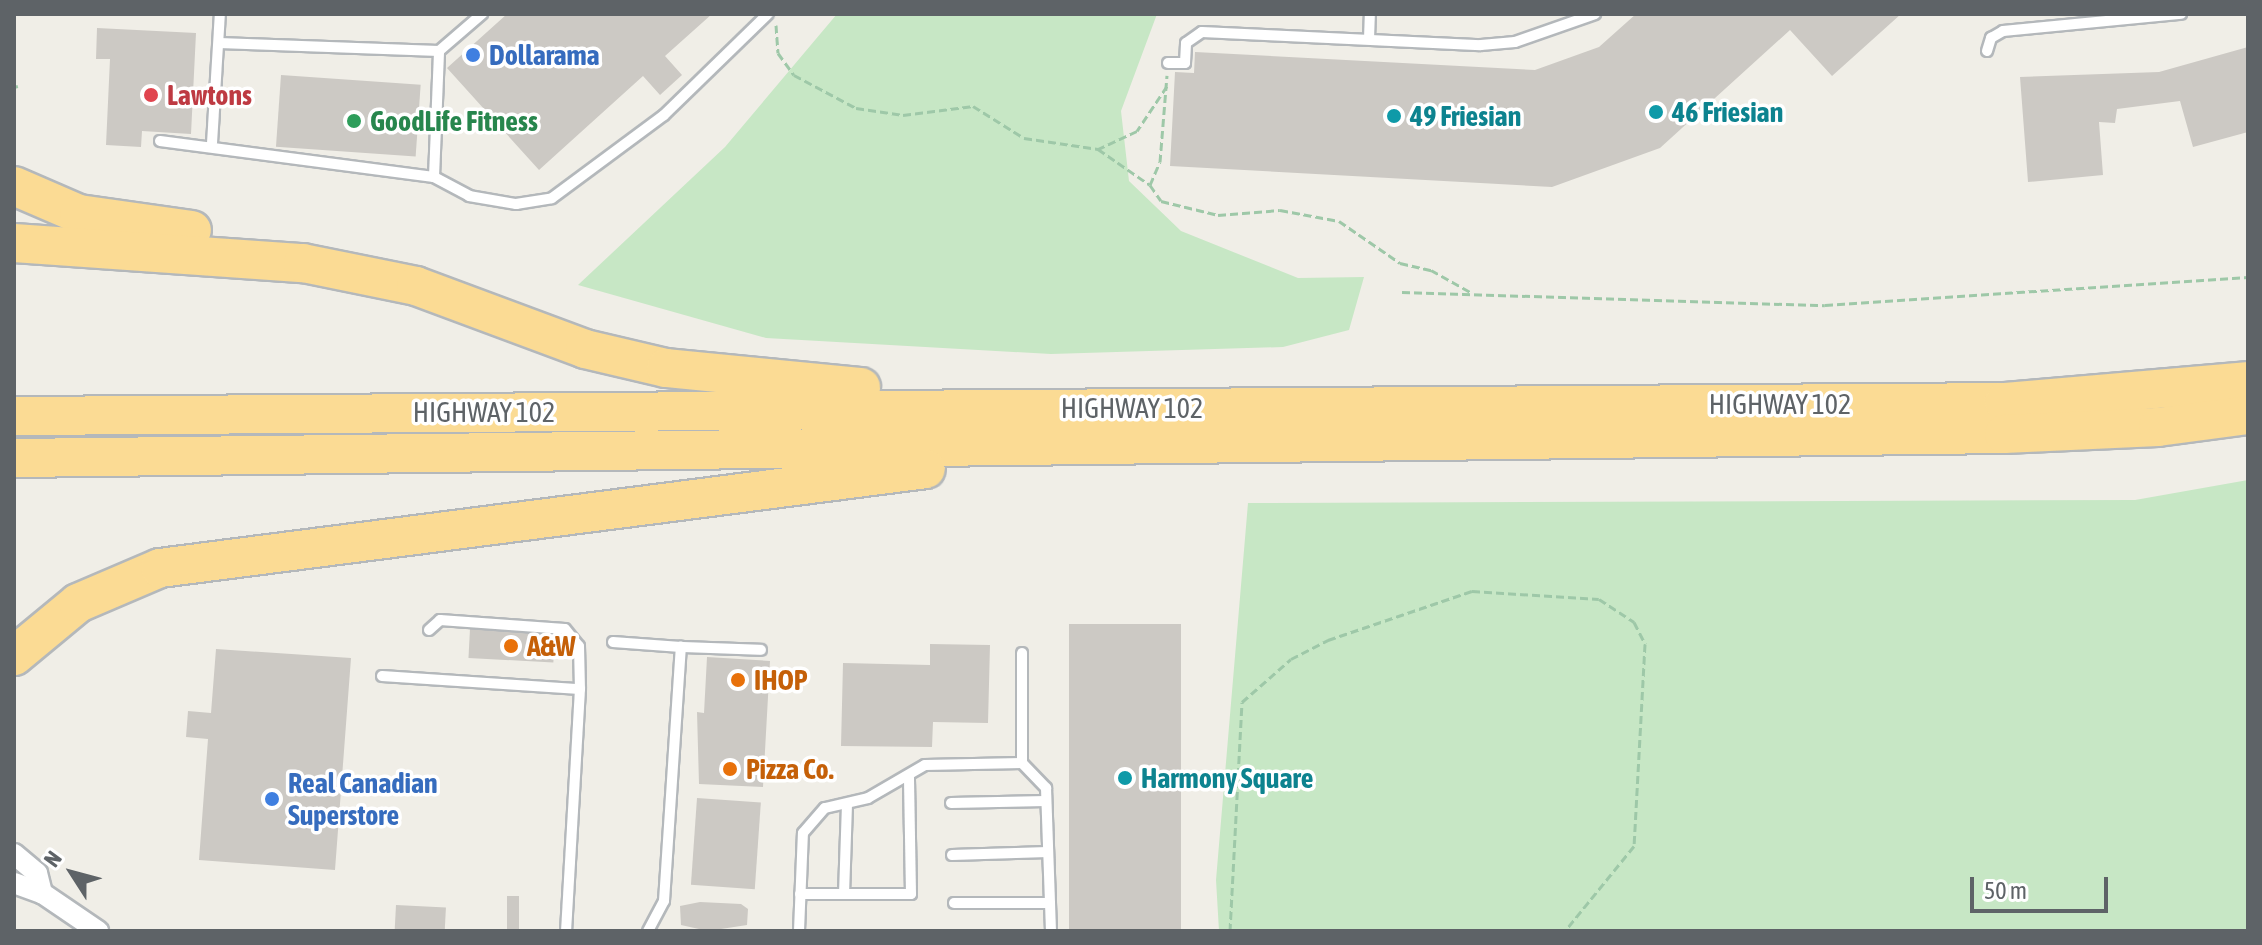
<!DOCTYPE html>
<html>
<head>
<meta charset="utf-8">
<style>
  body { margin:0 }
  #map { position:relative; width:2262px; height:945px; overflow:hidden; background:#f0eee7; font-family:"Asap Condensed",sans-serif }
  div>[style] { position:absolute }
  .green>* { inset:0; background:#c7e7c5 }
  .building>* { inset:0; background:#ccc9c4; transform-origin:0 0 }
  .path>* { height:3px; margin-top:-1.5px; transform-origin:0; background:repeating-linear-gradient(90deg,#9ec8a8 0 8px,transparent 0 12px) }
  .roads { filter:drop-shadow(2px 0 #b4b8bb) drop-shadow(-2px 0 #b4b8bb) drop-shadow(0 2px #b4b8bb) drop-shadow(0 -2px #b4b8bb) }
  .lane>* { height:10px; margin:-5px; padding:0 5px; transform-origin:5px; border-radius:5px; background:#fff }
  .street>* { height:20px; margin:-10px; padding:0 10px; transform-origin:10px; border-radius:10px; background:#fff }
  .highway>* { height:38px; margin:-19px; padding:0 19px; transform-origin:19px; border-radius:19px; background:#fbdb94 }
  .dots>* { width:22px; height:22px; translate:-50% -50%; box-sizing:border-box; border:4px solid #fff; border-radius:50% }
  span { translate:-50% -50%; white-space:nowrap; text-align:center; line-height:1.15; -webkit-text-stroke:7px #fff; paint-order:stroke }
  .shop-label { font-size:28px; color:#366cbe; font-weight:700 }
  .left { translate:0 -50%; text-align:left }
  .health-label { font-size:28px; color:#be3a42; font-weight:700 }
  .culture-label { font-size:28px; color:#0d838f; font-weight:700 }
  .leisure-label { font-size:28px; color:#27864d; font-weight:700 }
  .street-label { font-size:28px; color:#5e6367 }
  .food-label { font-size:28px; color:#c56008; font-weight:700 }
  .frame { position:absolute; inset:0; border:16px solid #5e6367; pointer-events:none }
  .north { position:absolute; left:32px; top:833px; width:80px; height:80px; -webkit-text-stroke:6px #fff; paint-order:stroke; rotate:306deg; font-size:22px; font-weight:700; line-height:32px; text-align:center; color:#5e6367 }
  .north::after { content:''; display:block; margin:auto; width:28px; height:36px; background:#5e6367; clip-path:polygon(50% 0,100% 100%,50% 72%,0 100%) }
  .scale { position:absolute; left:1970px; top:877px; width:138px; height:36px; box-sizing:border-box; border:4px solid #5e6367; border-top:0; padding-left:10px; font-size:24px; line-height:28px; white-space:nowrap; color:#5e6367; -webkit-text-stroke:6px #fff; paint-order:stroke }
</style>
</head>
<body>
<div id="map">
  <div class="green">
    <i style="clip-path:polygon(837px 14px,1157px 14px,1121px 111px,1129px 181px,1181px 231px,1298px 278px,1364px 277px,1349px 330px,1283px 347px,1051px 354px,766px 338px,578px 285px,725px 147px)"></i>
    <i style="clip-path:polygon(2248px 480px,2248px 931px,1219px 931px,1216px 880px,1248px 503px,2135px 500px)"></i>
  </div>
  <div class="building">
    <i style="clip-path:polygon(507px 14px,712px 14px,665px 56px,682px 75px,660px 95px,643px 76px,539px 170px,447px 68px)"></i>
    <i style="clip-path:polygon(1636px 14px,1901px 14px,1832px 76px,1790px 30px,1660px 148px,1552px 187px,1170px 166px,1175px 72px,1194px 73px,1195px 52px,1535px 70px,1599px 47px)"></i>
    <i style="clip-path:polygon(97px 28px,196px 33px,191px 134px,142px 131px,141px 147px,106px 145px,110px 59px,96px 59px)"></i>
    <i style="clip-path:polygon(2248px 47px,2248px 132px,2193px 147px,2180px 101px,2117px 109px,2115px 123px,2099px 122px,2103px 175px,2028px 182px,2020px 77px,2159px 72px)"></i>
    <i style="left:281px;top:75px;width:140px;height:72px;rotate:4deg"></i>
    <i style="left:1181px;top:624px;width:307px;height:112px;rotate:90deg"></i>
    <i style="left:470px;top:629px;width:85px;height:29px;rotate:3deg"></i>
    <i style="clip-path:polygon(930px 644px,990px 645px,988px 723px,933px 722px,932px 747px,841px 746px,843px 663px,930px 665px)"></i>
    <i style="clip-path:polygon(216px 649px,351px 658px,335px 870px,199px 860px,208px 739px,186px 737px,188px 711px,211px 713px)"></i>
    <i style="clip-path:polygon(707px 657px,770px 661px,763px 787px,699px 784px,697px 712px,704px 713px)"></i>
    <i style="left:697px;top:798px;width:64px;height:87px;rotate:4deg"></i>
    <i style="left:507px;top:896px;width:12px;height:35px"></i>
    <i style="clip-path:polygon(700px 902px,741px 904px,748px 909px,747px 925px,708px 931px,681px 925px,680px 906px)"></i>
    <i style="left:396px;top:905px;width:50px;height:26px;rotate:3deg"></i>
  </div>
  <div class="path">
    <i style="left:776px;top:25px;width:28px;rotate:86deg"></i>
    <i style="left:778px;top:53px;width:27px;rotate:54deg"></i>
    <i style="left:794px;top:75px;width:70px;rotate:28deg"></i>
    <i style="left:856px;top:108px;width:48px;rotate:8.5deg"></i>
    <i style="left:903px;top:115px;width:71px;rotate:-7.3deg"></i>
    <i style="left:973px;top:106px;width:60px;rotate:32.1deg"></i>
    <i style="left:1024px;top:138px;width:75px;rotate:8.5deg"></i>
    <i style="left:1167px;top:86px;width:54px;rotate:123.7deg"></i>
    <i style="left:1137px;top:131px;width:43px;rotate:155.2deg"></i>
    <i style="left:1098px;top:149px;width:63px;rotate:34.7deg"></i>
    <i style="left:1150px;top:185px;width:19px;rotate:55deg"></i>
    <i style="left:1161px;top:201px;width:59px;rotate:13.8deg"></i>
    <i style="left:1218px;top:215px;width:62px;rotate:-4.6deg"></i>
    <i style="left:1280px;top:210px;width:60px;rotate:10.6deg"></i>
    <i style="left:1339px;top:221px;width:74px;rotate:34.5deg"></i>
    <i style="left:1400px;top:263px;width:32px;rotate:13deg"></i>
    <i style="left:1431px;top:270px;width:47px;rotate:29.3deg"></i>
    <i style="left:14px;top:87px;width:4px;rotate:-14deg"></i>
    <i style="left:1150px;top:185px;width:25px;rotate:-67deg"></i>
    <i style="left:1160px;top:162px;width:87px;rotate:-85.4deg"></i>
    <i style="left:1402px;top:292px;width:423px;rotate:1.8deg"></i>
    <i style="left:1825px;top:305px;width:424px;rotate:-3.8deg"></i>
    <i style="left:1230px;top:931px;width:229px;rotate:-87deg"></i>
    <i style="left:1242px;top:702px;width:65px;rotate:-41.3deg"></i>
    <i style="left:1291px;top:659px;width:42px;rotate:-27.2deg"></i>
    <i style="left:1328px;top:640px;width:152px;rotate:-18.8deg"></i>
    <i style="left:1472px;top:591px;width:127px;rotate:3.6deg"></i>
    <i style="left:1599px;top:599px;width:42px;rotate:33.3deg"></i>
    <i style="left:1634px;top:622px;width:25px;rotate:63deg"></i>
    <i style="left:1645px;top:644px;width:202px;rotate:93.1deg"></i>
    <i style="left:1634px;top:846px;width:109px;rotate:129.1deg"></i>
  </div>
  <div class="roads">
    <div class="lane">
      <i style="left:1369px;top:39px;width:25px;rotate:-88deg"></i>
      <i style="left:219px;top:43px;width:220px;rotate:2.1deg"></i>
      <i style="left:439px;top:51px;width:57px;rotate:-40.7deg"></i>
      <i style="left:1987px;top:51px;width:14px;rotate:-73deg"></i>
      <i style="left:1991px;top:38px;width:14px;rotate:-30deg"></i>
      <i style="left:2003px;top:31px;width:179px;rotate:-5.5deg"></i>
      <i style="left:1168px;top:63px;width:17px"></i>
      <i style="left:1185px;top:63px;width:20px;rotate:-87deg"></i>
      <i style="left:1186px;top:43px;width:19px;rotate:-35deg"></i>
      <i style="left:1202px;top:32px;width:279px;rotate:2.7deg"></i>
      <i style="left:1481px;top:45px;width:34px;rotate:-5deg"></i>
      <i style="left:1515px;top:42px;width:85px;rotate:-19.3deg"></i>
      <i style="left:160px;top:141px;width:276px;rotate:7.5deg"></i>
      <i style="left:434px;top:177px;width:40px;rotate:28deg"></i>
      <i style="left:469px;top:196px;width:48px;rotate:9.7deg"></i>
      <i style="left:516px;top:204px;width:36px;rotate:-9deg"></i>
      <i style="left:552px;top:198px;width:139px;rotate:-36.5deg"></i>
      <i style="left:664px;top:115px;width:145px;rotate:-44.2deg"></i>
      <i style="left:212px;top:143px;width:129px;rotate:-86.5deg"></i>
      <i style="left:434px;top:177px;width:126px;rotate:-87.7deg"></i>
      <i style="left:429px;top:630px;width:15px;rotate:-42deg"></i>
      <i style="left:440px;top:620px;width:125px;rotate:4.1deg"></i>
      <i style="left:565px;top:629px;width:22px;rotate:51deg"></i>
      <i style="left:579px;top:646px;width:43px;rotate:88.7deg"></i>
      <i style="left:613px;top:642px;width:68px;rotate:4.2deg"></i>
      <i style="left:1022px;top:653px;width:110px;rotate:90deg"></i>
      <i style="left:382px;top:676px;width:198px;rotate:3.8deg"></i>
      <i style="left:580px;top:689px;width:242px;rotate:93.3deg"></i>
      <i style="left:951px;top:803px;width:95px;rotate:-1.2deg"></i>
      <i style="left:847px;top:804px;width:90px;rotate:91.9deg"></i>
      <i style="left:844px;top:894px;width:67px"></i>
      <i style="left:911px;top:894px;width:119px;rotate:-91deg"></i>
      <i style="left:952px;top:855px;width:96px;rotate:-1.8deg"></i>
      <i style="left:800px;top:894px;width:44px"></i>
      <i style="left:954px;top:903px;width:96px"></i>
      <i style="left:648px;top:931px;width:34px;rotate:-62deg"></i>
      <i style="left:664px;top:901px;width:255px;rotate:-86.2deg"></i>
      <i style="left:681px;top:647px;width:80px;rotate:2.1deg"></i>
      <i style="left:799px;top:931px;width:98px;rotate:-87.7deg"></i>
      <i style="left:803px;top:833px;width:33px;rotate:-49deg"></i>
      <i style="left:825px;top:808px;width:44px;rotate:-13.1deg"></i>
      <i style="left:868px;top:798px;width:66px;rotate:-30.1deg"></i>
      <i style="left:925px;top:765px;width:97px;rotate:-1.2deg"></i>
      <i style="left:1022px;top:763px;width:35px;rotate:46deg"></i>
      <i style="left:1046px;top:788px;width:143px;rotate:88deg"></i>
    </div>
    <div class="street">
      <i style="left:14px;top:854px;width:30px;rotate:40deg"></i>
      <i style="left:37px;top:873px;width:21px;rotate:76deg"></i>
      <i style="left:14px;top:883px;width:30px;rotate:20deg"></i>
      <i style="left:42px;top:893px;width:68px;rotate:34.2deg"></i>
    </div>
    <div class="highway">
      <i style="left:14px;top:186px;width:71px;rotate:23.3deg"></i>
      <i style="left:79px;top:214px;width:114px;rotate:8.1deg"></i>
      <i style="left:14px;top:243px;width:290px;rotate:4deg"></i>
      <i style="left:303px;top:263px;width:115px;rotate:11.5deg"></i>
      <i style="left:416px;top:286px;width:180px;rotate:20.4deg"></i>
      <i style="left:585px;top:349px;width:83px;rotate:13.2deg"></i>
      <i style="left:666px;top:368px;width:196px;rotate:5.6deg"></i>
      <i style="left:14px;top:416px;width:1990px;rotate:-0.4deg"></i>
      <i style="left:2004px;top:402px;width:245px;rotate:-4.9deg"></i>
      <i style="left:14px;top:458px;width:1990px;rotate:-0.69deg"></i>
      <i style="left:2004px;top:434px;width:154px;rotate:-2.6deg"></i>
      <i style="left:2158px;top:427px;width:91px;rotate:-7.6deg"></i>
      <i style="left:14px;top:656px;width:83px;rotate:-39.6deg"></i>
      <i style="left:78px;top:603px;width:89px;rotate:-23.1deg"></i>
      <i style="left:160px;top:568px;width:772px;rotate:-7.36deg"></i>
    </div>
  </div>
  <div class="dots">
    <i style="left:473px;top:55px;background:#3f7fe0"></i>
    <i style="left:151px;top:95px;background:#e0444e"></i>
    <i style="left:1656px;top:112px;background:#0f9aa8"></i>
    <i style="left:1394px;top:116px;background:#0f9aa8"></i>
    <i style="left:354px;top:121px;background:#2e9e5b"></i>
    <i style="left:511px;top:646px;background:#e8710a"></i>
    <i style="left:738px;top:680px;background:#e8710a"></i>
    <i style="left:730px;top:769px;background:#e8710a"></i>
    <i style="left:1125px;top:778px;background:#0f9aa8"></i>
    <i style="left:272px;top:799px;background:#3f7fe0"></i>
  </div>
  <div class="shop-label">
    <span class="left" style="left:489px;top:55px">Dollarama</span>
    <span class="left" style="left:288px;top:799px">Real Canadian<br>Superstore</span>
  </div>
  <div class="health-label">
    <span class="left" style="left:167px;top:95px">Lawtons</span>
  </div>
  <div class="culture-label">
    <span class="left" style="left:1672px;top:112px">46 Friesian</span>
    <span class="left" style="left:1410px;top:116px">49 Friesian</span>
    <span class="left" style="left:1141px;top:778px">Harmony Square</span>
  </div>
  <div class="leisure-label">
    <span class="left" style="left:370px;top:121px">GoodLife Fitness</span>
  </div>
  <div class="street-label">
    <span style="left:1780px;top:404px">HIGHWAY 102</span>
    <span style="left:1132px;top:408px">HIGHWAY 102</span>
    <span style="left:484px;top:412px">HIGHWAY 102</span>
  </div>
  <div class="food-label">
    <span class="left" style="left:527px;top:646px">A&amp;W</span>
    <span class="left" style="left:754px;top:680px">IHOP</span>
    <span class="left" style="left:746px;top:769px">Pizza Co.</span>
  </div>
  <div class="frame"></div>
  <div class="north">N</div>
  <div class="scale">50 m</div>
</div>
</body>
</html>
